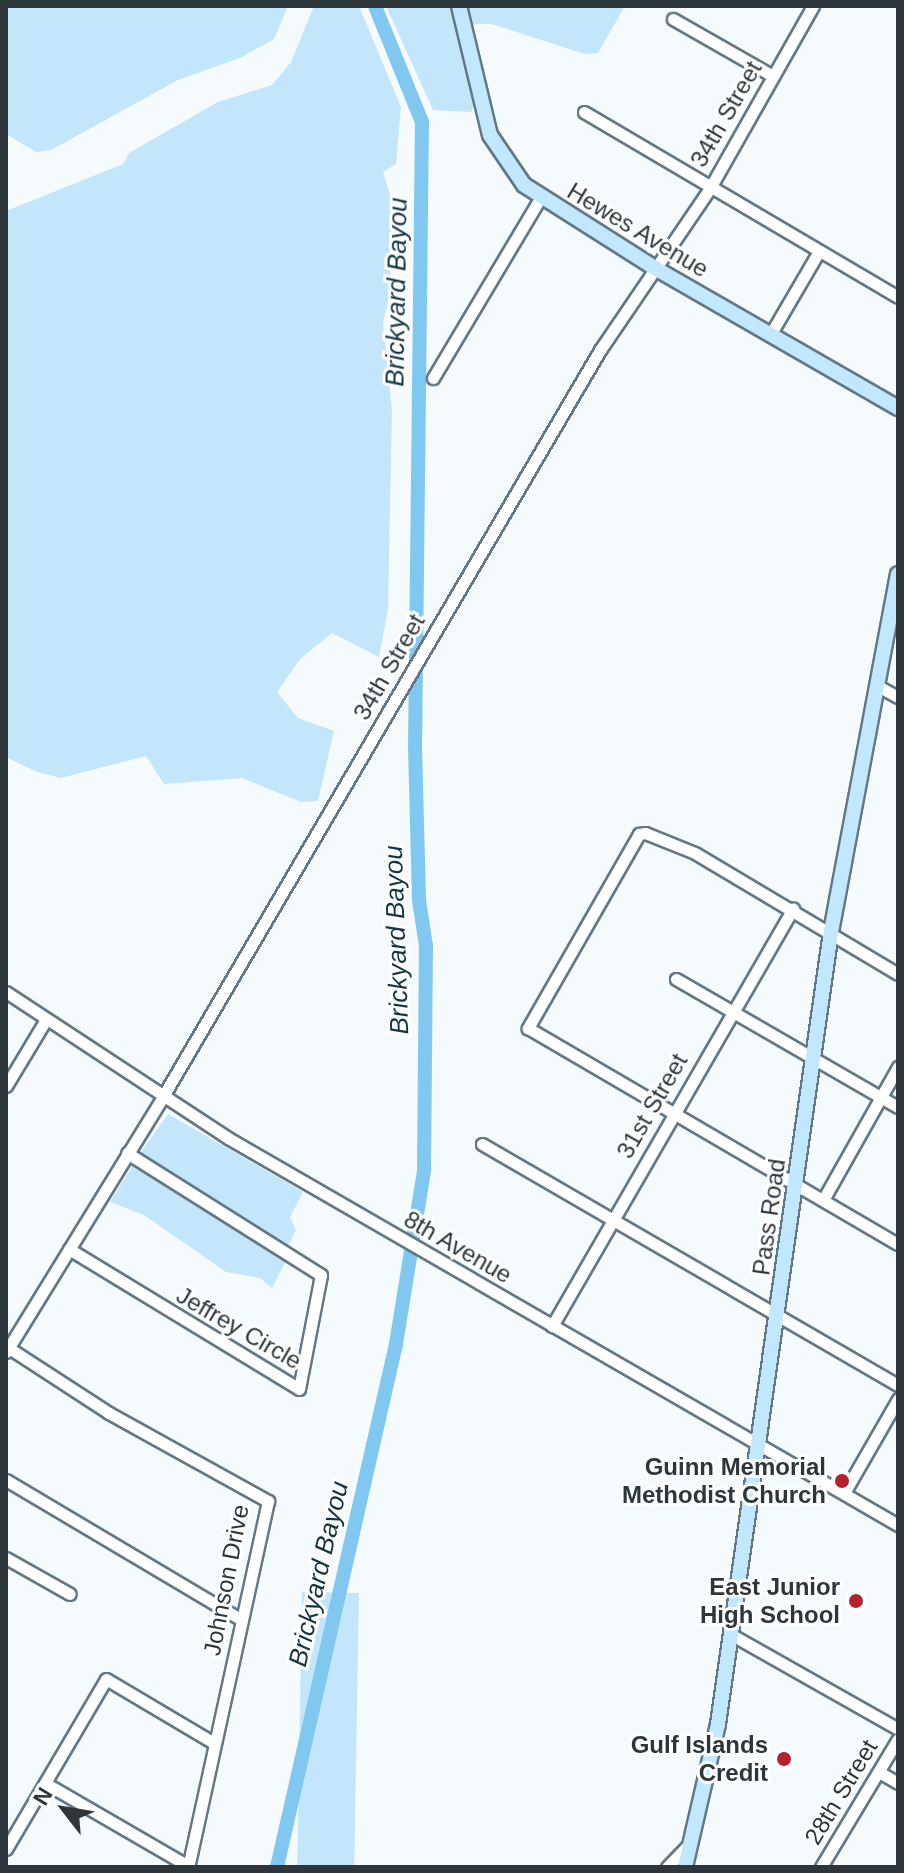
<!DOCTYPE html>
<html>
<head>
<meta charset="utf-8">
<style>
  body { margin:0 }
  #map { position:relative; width:904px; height:1873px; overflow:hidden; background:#f5fafc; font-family:Helvetica,sans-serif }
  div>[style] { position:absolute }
  .green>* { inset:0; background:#c3e6fa; transform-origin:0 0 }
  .river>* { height:14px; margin:-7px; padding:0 7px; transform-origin:7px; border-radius:7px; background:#80c8ef }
  .roads { filter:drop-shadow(2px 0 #637884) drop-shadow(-2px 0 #637884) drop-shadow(0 2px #637884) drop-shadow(0 -2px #637884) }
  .minor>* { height:11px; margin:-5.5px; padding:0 5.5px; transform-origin:5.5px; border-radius:5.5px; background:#fff }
  .major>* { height:14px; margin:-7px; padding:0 7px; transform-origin:7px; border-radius:7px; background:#c1e8fe }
  .dots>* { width:22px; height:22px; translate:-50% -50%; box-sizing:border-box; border:4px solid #fff; border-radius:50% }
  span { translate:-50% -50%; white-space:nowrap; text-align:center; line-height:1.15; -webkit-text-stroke:6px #fff; paint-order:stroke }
  .street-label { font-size:24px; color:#2c363b }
  .poi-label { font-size:24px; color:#2c363b; font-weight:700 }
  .right { translate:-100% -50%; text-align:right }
  .water-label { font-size:26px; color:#143545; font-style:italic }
  .frame { position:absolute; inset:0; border:8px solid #2c363b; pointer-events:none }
  .north { position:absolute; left:24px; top:1769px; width:80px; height:80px; -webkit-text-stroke:6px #fff; paint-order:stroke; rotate:301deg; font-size:22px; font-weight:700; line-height:32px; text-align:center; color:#2c363b }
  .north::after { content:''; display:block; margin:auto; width:28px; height:36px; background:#2c363b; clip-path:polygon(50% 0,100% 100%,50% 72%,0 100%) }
</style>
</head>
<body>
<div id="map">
  <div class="green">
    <i style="clip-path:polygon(6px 6px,288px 6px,274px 39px,240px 58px,178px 80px,51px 150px,36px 152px,6px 134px)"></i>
    <i style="clip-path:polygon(314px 6px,359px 6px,401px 107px,396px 164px,383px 172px,391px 198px,390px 293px,383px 323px,392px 411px,388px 609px,379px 657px,332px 633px,300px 659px,277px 692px,298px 718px,334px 731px,318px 801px,301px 802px,242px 778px,164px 784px,146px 756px,61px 778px,37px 772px,6px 757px,6px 211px,123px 164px,129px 153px,218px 102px,272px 85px,291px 62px)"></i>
    <i style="clip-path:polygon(386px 6px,454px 6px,475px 104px,471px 112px,433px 110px)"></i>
    <i style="clip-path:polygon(463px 6px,625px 6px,598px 53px,585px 54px,492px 24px,467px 24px)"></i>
    <i style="clip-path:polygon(168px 1114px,303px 1192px,290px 1217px,296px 1230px,287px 1248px,140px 1153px)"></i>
    <i style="clip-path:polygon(133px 1165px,287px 1259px,272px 1288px,260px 1278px,226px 1272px,144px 1215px,110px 1202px)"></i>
    <i style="left:302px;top:1592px;width:57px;height:281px;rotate:1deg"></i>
  </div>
  <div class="river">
    <i style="left:277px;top:1867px;width:536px;rotate:-77.18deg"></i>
    <i style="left:396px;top:1344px;width:175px;rotate:-80.8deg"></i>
    <i style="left:424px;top:1171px;width:225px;rotate:-89.5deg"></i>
    <i style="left:426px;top:946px;width:47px;rotate:-98.7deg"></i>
    <i style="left:419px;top:900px;width:153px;rotate:-91.5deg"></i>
    <i style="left:415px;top:747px;width:625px;rotate:-89.36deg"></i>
    <i style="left:422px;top:122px;width:125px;rotate:-112.1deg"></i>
  </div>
  <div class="roads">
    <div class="minor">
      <i style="left:673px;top:19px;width:115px;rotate:29.7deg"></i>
      <i style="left:584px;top:112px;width:364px;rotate:30.5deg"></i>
      <i style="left:770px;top:335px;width:97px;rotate:-59.7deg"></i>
      <i style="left:433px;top:378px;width:211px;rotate:-59.2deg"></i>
      <i style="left:876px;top:685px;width:25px;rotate:29deg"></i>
      <i style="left:898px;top:974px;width:236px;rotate:-149.2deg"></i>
      <i style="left:695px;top:853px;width:54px;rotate:-158.2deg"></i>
      <i style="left:645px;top:833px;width:6px;rotate:171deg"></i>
      <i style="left:639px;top:834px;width:224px;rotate:119.8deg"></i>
      <i style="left:528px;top:1028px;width:428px;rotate:30.3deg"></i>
      <i style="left:676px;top:979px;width:256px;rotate:30deg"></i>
      <i style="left:6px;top:992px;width:266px;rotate:33.3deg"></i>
      <i style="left:228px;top:1138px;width:774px;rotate:30.01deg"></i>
      <i style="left:6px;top:1086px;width:76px;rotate:-59deg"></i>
      <i style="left:482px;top:1144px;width:481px;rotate:30.1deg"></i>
      <i style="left:823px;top:1200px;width:153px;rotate:-60.6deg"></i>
      <i style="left:69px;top:1249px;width:269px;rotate:31.3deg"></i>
      <i style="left:299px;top:1389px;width:116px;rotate:-79.1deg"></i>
      <i style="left:321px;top:1275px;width:229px;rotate:-147.8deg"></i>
      <i style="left:552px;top:1326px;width:482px;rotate:-60deg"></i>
      <i style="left:9px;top:1348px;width:119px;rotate:33deg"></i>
      <i style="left:109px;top:1413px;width:182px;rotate:29deg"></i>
      <i style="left:268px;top:1501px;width:375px;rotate:102.3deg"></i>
      <i style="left:6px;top:1352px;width:298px;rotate:-58.4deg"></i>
      <i style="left:162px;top:1098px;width:867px;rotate:-59.65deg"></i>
      <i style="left:600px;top:350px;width:196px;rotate:-55.8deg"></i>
      <i style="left:710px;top:188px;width:209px;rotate:-60.5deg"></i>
      <i style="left:6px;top:1480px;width:274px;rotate:30.7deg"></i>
      <i style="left:844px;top:1493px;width:108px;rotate:-60.1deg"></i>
      <i style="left:6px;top:1558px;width:73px;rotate:29.4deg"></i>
      <i style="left:732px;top:1635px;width:191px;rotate:29.5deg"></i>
      <i style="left:879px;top:1772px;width:22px;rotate:30deg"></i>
      <i style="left:45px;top:1783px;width:165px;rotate:30.1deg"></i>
      <i style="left:6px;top:1849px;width:197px;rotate:-59.5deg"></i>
      <i style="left:106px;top:1679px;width:126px;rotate:30.7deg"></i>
      <i style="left:667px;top:1867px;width:32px;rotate:-46deg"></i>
      <i style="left:821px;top:1867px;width:149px;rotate:-59deg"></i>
    </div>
    <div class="major">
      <i style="left:459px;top:6px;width:133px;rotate:76.5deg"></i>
      <i style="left:490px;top:135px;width:60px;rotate:55.8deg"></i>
      <i style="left:524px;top:185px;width:153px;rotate:32.4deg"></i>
      <i style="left:653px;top:267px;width:283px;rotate:29.9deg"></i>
      <i style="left:685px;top:1867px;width:147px;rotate:-77deg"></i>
      <i style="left:718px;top:1724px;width:800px;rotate:-81.88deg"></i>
      <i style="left:831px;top:932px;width:364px;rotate:-79.4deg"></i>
    </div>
  </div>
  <div class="dots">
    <i style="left:842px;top:1481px;background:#b4222e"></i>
    <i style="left:856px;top:1601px;background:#b4222e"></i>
    <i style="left:784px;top:1759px;background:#b4222e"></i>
  </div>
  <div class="street-label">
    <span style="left:726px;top:114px;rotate:-60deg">34th Street</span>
    <span style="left:638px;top:230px;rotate:31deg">Hewes Avenue</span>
    <span style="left:389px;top:667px;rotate:-60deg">34th Street</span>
    <span style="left:652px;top:1106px;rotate:-60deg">31st Street</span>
    <span style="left:769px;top:1217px;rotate:-82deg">Pass Road</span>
    <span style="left:458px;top:1247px;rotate:30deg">8th Avenue</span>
    <span style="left:239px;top:1328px;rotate:30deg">Jeffrey Circle</span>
    <span style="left:226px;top:1580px;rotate:-79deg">Johnson Drive</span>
    <span style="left:841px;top:1792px;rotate:-59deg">28th Street</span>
  </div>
  <div class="poi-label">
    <span class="right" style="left:826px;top:1481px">Guinn Memorial<br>Methodist Church</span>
    <span class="right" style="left:840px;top:1601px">East Junior<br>High School</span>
    <span class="right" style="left:768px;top:1759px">Gulf Islands<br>Credit</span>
  </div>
  <div class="water-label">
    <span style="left:397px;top:292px;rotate:-89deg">Brickyard Bayou</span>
    <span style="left:397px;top:940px;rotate:-92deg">Brickyard Bayou</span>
    <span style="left:319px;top:1574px;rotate:-77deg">Brickyard Bayou</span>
  </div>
  <div class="frame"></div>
  <div class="north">N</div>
</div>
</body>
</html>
